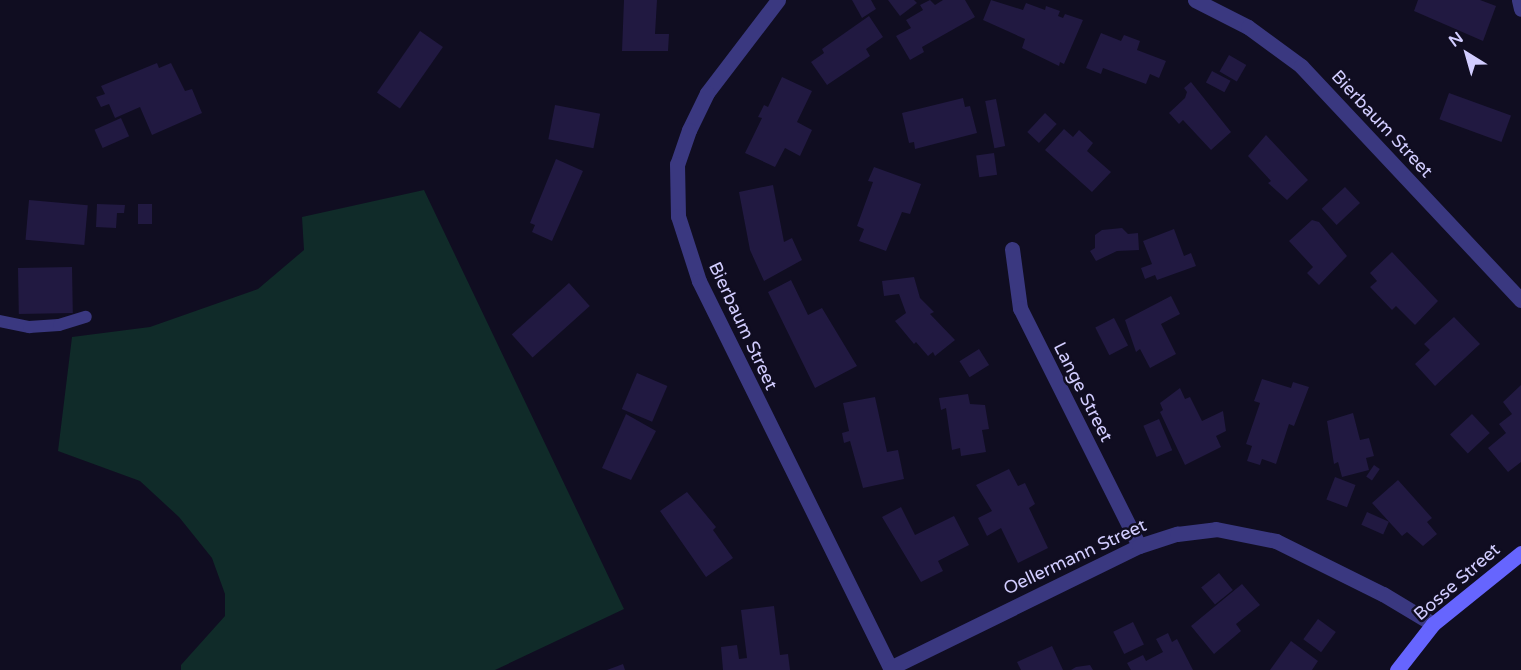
<!DOCTYPE html>
<html>
<head>
<meta charset="utf-8">
<style>
  body { margin:0 }
  #map { position:relative; width:1521px; height:670px; overflow:hidden; background:#100d21; font-family:"Varela Round",sans-serif }
  div>[style] { position:absolute }
  .green>* { inset:0; background:#102b29 }
  .building>* { inset:0; background:#211941; transform-origin:0 0 }
  .lane>* { height:12px; margin:-6px; padding:0 6px; transform-origin:6px; border-radius:6px; background:#3a3880 }
  .street>* { height:15px; margin:-7.5px; padding:0 7.5px; transform-origin:7.5px; border-radius:7.5px; background:#3a3880 }
  .secondary>* { height:15px; margin:-7.5px; padding:0 7.5px; transform-origin:7.5px; border-radius:7.5px; background:#6665fe }
  span { translate:-50% -50%; white-space:nowrap; text-align:center; line-height:1.15; -webkit-text-stroke:5px #100d21; paint-order:stroke }
  .street-label { font-size:18px; color:#d2cdff }
  .north { position:absolute; left:1437px; top:24px; width:60px; height:60px; -webkit-text-stroke:4px #100d21; paint-order:stroke; rotate:323deg; font-size:16px; font-weight:700; line-height:24px; text-align:center; color:#d2cdff }
  .north::after { content:''; display:block; margin:auto; width:21px; height:27px; background:#d2cdff; clip-path:polygon(50% 0,100% 100%,50% 72%,0 100%) }
</style>
</head>
<body>
<div id="map">
  <div class="green">
    <i style="clip-path:polygon(424px 190px,624px 609px,495px 670px,181px 670px,181px 665px,225px 616px,225px 594px,212px 558px,179px 517px,140px 481px,58px 451px,72px 337px,150px 327px,258px 289px,304px 250px,302px 217px)"></i>
  </div>
  <div class="building">
    <i style="clip-path:polygon(624px 0,657px 0,655px 34px,669px 34px,668px 51px,622px 51px)"></i>
    <i style="clip-path:polygon(852px 0,871px 0,876px 9px,862px 18px)"></i>
    <i style="clip-path:polygon(888px 0,914px 0,917px 3px,900px 16px)"></i>
    <i style="clip-path:polygon(930px 0,935px 5px,943px 0,965px 0,975px 17px,922px 47px,924px 52px,910px 60px,896px 36px,911px 28px,906px 20px,923px 10px,920px 5px)"></i>
    <i style="clip-path:polygon(991px 0,1023px 10px,1026px 3px,1045px 10px,1046px 6px,1060px 11px,1058px 16px,1063px 18px,1065px 14px,1083px 20px,1064px 64px,1060px 62px,1059px 66px,1022px 48px,1025px 39px,983px 20px)"></i>
    <i style="clip-path:polygon(1418px 0,1480px 0,1496px 6px,1483px 41px,1414px 11px)"></i>
    <i style="clip-path:polygon(869px 16px,883px 37px,866px 49px,870px 56px,827px 85px,811px 62px,824px 53px,822px 49px)"></i>
    <i style="left:420px;top:31px;width:28px;height:75px;rotate:35deg"></i>
    <i style="clip-path:polygon(1101px 33px,1121px 41px,1124px 35px,1140px 41px,1137px 50px,1166px 61px,1159px 78px,1150px 74px,1146px 84px,1103px 68px,1101px 74px,1086px 68px)"></i>
    <i style="left:1229px;top:55px;width:20px;height:19px;rotate:30deg"></i>
    <i style="clip-path:polygon(157px 63px,159px 68px,171px 63px,185px 91px,192px 89px,202px 113px,152px 135px,140px 107px,115px 118px,109px 104px,101px 107px,96px 97px,105px 94px,101px 86px)"></i>
    <i style="left:1212px;top:71px;width:21px;height:13px;rotate:28deg"></i>
    <i style="clip-path:polygon(782px 77px,812px 91px,797px 122px,812px 130px,800px 156px,785px 148px,775px 167px,745px 153px,762px 118px,758px 117px,764px 105px,768px 107px)"></i>
    <i style="clip-path:polygon(1191px 82px,1231px 132px,1211px 150px,1183px 120px,1179px 124px,1169px 113px,1185px 98px,1187px 92px,1184px 88px)"></i>
    <i style="left:1449px;top:93px;width:66px;height:28px;rotate:20deg"></i>
    <i style="clip-path:polygon(963px 98px,965px 107px,970px 106px,977px 133px,915px 149px,914px 142px,909px 143px,902px 113px)"></i>
    <i style="left:996px;top:99px;width:48px;height:11px;rotate:79deg"></i>
    <i style="left:555px;top:105px;width:46px;height:35px;rotate:11deg"></i>
    <i style="left:1045px;top:113px;width:16px;height:26px;rotate:43deg"></i>
    <i style="left:121px;top:118px;width:20px;height:29px;rotate:66deg"></i>
    <i style="clip-path:polygon(1064px 129px,1073px 137px,1079px 130px,1093px 143px,1087px 151px,1111px 172px,1092px 192px,1045px 150px)"></i>
    <i style="clip-path:polygon(1266px 135px,1308px 180px,1287px 200px,1268px 183px,1271px 181px,1248px 156px)"></i>
    <i style="left:994px;top:153px;width:22px;height:18px;rotate:82deg"></i>
    <i style="clip-path:polygon(556px 159px,583px 171px,552px 241px,532px 232px,535px 225px,530px 223px)"></i>
    <i style="clip-path:polygon(874px 167px,921px 184px,910px 214px,902px 212px,886px 251px,859px 241px,864px 229px,857px 226px,873px 182px,868px 181px)"></i>
    <i style="clip-path:polygon(773px 185px,784px 242px,792px 238px,802px 260px,764px 281px,750px 250px,739px 192px)"></i>
    <i style="left:1345px;top:187px;width:22px;height:32px;rotate:47deg"></i>
    <i style="left:29px;top:200px;width:59px;height:40px;rotate:5deg"></i>
    <i style="clip-path:polygon(97px 204px,125px 205px,124px 213px,117px 213px,116px 228px,96px 227px)"></i>
    <i style="left:138px;top:204px;width:14px;height:20px"></i>
    <i style="clip-path:polygon(1312px 220px,1319px 222px,1347px 256px,1319px 285px,1307px 273px,1313px 267px,1289px 241px)"></i>
    <i style="clip-path:polygon(1122px 228px,1128px 234px,1138px 233px,1139px 250px,1117px 251px,1096px 261px,1090px 251px,1095px 248px,1095px 235px,1102px 230px)"></i>
    <i style="clip-path:polygon(1174px 229px,1184px 256px,1191px 253px,1196px 266px,1157px 280px,1155px 275px,1145px 279px,1141px 268px,1152px 264px,1143px 241px)"></i>
    <i style="clip-path:polygon(1392px 252px,1438px 301px,1415px 325px,1396px 306px,1392px 310px,1370px 287px,1377px 281px,1370px 273px)"></i>
    <i style="left:72px;top:267px;width:46px;height:54px;rotate:89deg"></i>
    <i style="clip-path:polygon(914px 277px,920px 298px,934px 312px,930px 314px,955px 340px,935px 356px,933px 352px,928px 356px,916px 342px,914px 344px,895px 321px,906px 313px,899px 294px,884px 296px,882px 281px)"></i>
    <i style="clip-path:polygon(791px 280px,808px 315px,822px 308px,857px 366px,815px 388px,768px 292px)"></i>
    <i style="left:569px;top:283px;width:31px;height:77px;rotate:48deg"></i>
    <i style="clip-path:polygon(1171px 296px,1180px 314px,1161px 324px,1176px 354px,1150px 368px,1140px 349px,1136px 352px,1125px 320px)"></i>
    <i style="clip-path:polygon(1454px 317px,1480px 344px,1435px 386px,1415px 364px,1430px 350px,1424px 344px)"></i>
    <i style="left:1114px;top:318px;width:31px;height:21px;rotate:63deg"></i>
    <i style="left:979px;top:349px;width:19px;height:23px;rotate:58deg"></i>
    <i style="left:637px;top:373px;width:33px;height:39px;rotate:23deg"></i>
    <i style="clip-path:polygon(1262px 379px,1291px 388px,1293px 382px,1309px 387px,1294px 426px,1289px 424px,1276px 464px,1262px 459px,1260px 465px,1247px 461px,1252px 446px,1246px 444px,1260px 403px,1254px 401px)"></i>
    <i style="clip-path:polygon(1521px 385px,1521px 462px,1508px 472px,1488px 448px,1506px 433px,1499px 424px,1512px 414px,1503px 402px)"></i>
    <i style="clip-path:polygon(1180px 388px,1185px 399px,1190px 397px,1202px 421px,1223px 411px,1226px 431px,1216px 436px,1221px 447px,1185px 465px,1160px 412px,1163px 410px,1160px 403px)"></i>
    <i style="clip-path:polygon(968px 394px,970px 404px,985px 405px,989px 429px,982px 430px,986px 452px,961px 456px,960px 448px,952px 450px,946px 408px,941px 410px,939px 398px)"></i>
    <i style="clip-path:polygon(875px 397px,887px 452px,898px 450px,904px 479px,863px 488px,850px 441px,844px 443px,842px 433px,849px 431px,843px 403px)"></i>
    <i style="clip-path:polygon(1353px 413px,1360px 440px,1369px 438px,1374px 456px,1366px 458px,1369px 470px,1342px 477px,1338px 462px,1334px 464px,1327px 421px)"></i>
    <i style="clip-path:polygon(626px 414px,656px 431px,631px 480px,602px 468px)"></i>
    <i style="left:1472px;top:414px;width:26px;height:30px;rotate:47deg"></i>
    <i style="left:1159px;top:419px;width:34px;height:17px;rotate:67deg"></i>
    <i style="left:1374px;top:465px;width:7px;height:14px;rotate:34deg"></i>
    <i style="clip-path:polygon(1009px 469px,1018px 486px,1025px 483px,1035px 504px,1029px 508px,1048px 548px,1018px 563px,1001px 528px,987px 536px,978px 518px,992px 511px,976px 485px)"></i>
    <i style="left:1335px;top:477px;width:22px;height:24px;rotate:21deg"></i>
    <i style="clip-path:polygon(1398px 480px,1432px 518px,1427px 522px,1437px 534px,1423px 546px,1407px 532px,1402px 536px,1372px 503px)"></i>
    <i style="clip-path:polygon(687px 492px,716px 527px,713px 530px,733px 558px,706px 577px,660px 511px)"></i>
    <i style="clip-path:polygon(901px 507px,915px 535px,954px 516px,969px 545px,938px 561px,943px 571px,921px 582px,882px 517px)"></i>
    <i style="left:1367px;top:512px;width:24px;height:14px;rotate:24deg"></i>
    <i style="left:1219px;top:573px;width:22px;height:23px;rotate:51deg"></i>
    <i style="clip-path:polygon(1242px 584px,1260px 605px,1236px 624px,1241px 631px,1214px 654px,1191px 626px)"></i>
    <i style="clip-path:polygon(774px 606px,780px 655px,788px 654px,790px 670px,723px 670px,721px 647px,737px 645px,739px 659px,747px 658px,741px 610px)"></i>
    <i style="left:1318px;top:619px;width:22px;height:25px;rotate:36deg"></i>
    <i style="left:1133px;top:622px;width:25px;height:22px;rotate:64deg"></i>
    <i style="clip-path:polygon(1168px 633px,1172px 642px,1177px 639px,1193px 670px,1131px 670px,1127px 663px,1143px 655px,1146px 661px,1163px 652px,1156px 639px)"></i>
    <i style="clip-path:polygon(1291px 641px,1318px 661px,1312px 670px,1270px 670px)"></i>
    <i style="clip-path:polygon(1052px 646px,1063px 670px,1021px 670px,1017px 662px)"></i>
    <i style="clip-path:polygon(623px 664px,625px 670px,607px 670px)"></i>
    <i style="clip-path:polygon(1090px 665px,1093px 670px,1071px 670px,1076px 667px)"></i>
  </div>
  <div class="lane">
    <i style="left:0;top:321px;width:30px;rotate:12deg"></i>
    <i style="left:29px;top:327px;width:30px;rotate:-4deg"></i>
    <i style="left:59px;top:325px;width:28px;rotate:-17deg"></i>
  </div>
  <div class="street">
    <i style="left:778px;top:0;width:117px;rotate:127.4deg"></i>
    <i style="left:707px;top:93px;width:41px;rotate:115.9deg"></i>
    <i style="left:689px;top:130px;width:36px;rotate:109deg"></i>
    <i style="left:677px;top:164px;width:52px;rotate:88.9deg"></i>
    <i style="left:678px;top:216px;width:68px;rotate:72.1deg"></i>
    <i style="left:699px;top:281px;width:434px;rotate:63.7deg"></i>
    <i style="left:1195px;top:0;width:59px;rotate:27deg"></i>
    <i style="left:1248px;top:27px;width:66px;rotate:36.3deg"></i>
    <i style="left:1301px;top:66px;width:321px;rotate:46.8deg"></i>
    <i style="left:1519px;top:0;width:9px;rotate:77deg"></i>
    <i style="left:1012px;top:249px;width:60px;rotate:82.3deg"></i>
    <i style="left:1020px;top:308px;width:266px;rotate:63.4deg"></i>
    <i style="left:890px;top:668px;width:277px;rotate:-26.1deg"></i>
    <i style="left:1139px;top:546px;width:40px;rotate:-18deg"></i>
    <i style="left:1177px;top:534px;width:39px;rotate:-7deg"></i>
    <i style="left:1216px;top:529px;width:61px;rotate:11.3deg"></i>
    <i style="left:1276px;top:541px;width:119px;rotate:26.4deg"></i>
    <i style="left:1383px;top:594px;width:58px;rotate:31deg"></i>
  </div>
  <div class="secondary">
    <i style="left:1397px;top:670px;width:58px;rotate:-52deg"></i>
    <i style="left:1433px;top:624px;width:113px;rotate:-38.9deg"></i>
  </div>
  <div class="street-label">
    <span style="left:1382px;top:124px;rotate:47deg">Bierbaum Street</span>
    <span style="left:743px;top:326px;rotate:65deg">Bierbaum Street</span>
    <span style="left:1083px;top:392px;rotate:63deg">Lange Street</span>
    <span style="left:1075px;top:557px;rotate:-25deg">Oellermann Street</span>
    <span style="left:1457px;top:582px;rotate:-41deg">Bosse Street</span>
  </div>
  <div class="north">N</div>
</div>
</body>
</html>
